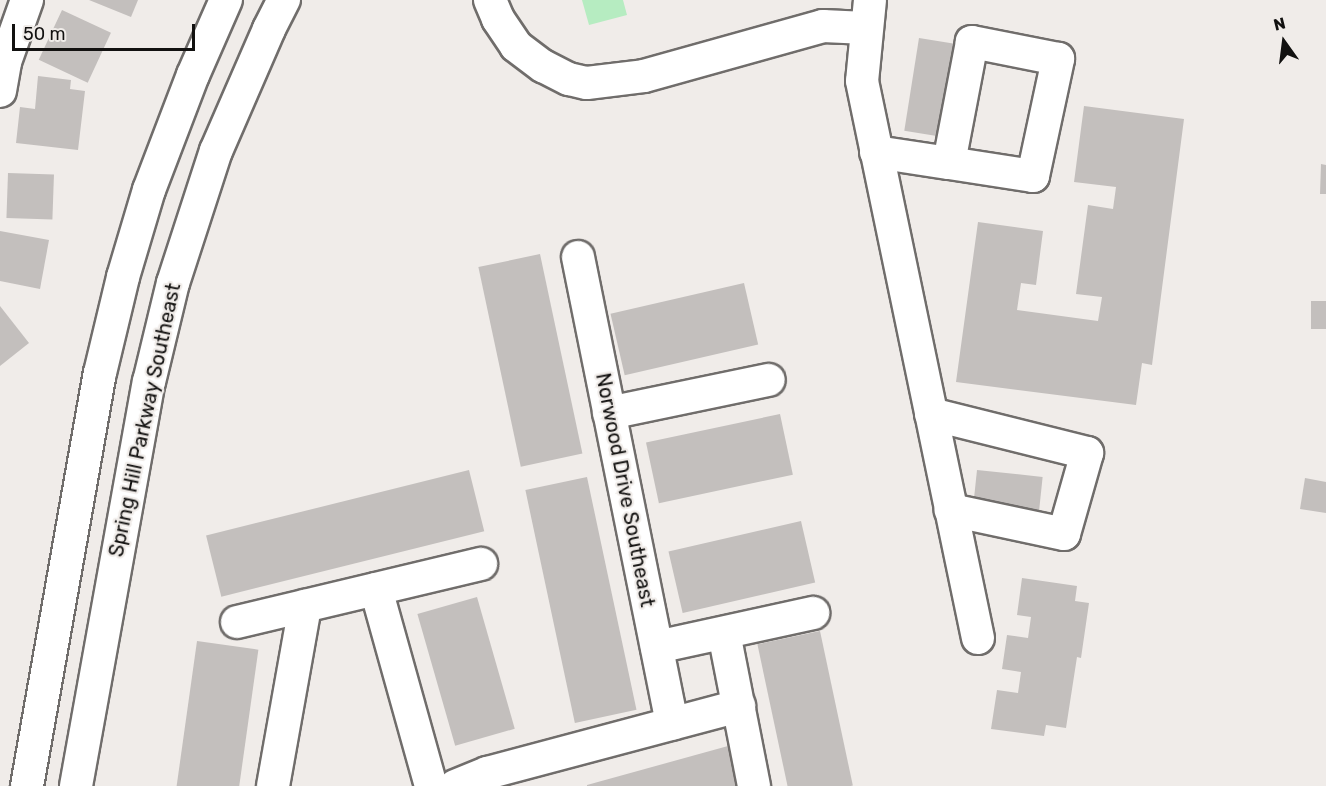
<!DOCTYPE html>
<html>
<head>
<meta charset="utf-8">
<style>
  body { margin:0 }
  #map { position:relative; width:1326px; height:786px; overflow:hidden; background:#f0ece9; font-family:Rubik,sans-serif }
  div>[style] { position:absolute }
  .green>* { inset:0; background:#b6ecc1 }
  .building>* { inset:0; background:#c3bfbd; transform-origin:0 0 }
  .roads { filter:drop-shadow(2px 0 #706d6b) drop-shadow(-2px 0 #706d6b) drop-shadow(0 2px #706d6b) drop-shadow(0 -2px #706d6b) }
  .minor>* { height:32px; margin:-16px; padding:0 16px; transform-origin:16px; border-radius:16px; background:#fff }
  span { translate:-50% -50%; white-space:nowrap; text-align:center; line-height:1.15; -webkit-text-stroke:4.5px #f0ece9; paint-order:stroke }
  .street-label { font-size:20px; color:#121110 }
  .north { position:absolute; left:1254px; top:12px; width:60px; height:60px; -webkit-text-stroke:4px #f0ece9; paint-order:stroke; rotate:346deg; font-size:16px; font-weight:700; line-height:24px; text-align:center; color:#121110 }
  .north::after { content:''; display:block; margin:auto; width:21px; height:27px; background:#121110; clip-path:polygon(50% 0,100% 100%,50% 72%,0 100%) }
  .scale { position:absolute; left:12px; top:24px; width:183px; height:27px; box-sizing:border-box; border:3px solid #121110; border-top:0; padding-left:8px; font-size:18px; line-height:21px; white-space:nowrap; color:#121110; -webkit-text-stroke:4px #f0ece9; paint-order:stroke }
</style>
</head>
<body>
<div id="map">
  <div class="green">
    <i style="clip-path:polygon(582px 0,623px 0,627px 15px,589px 25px)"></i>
  </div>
  <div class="building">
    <i style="clip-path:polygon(89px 0,138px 0,131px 17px)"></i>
    <i style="left:62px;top:10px;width:54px;height:55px;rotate:25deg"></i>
    <i style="left:919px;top:38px;width:36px;height:94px;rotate:9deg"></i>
    <i style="clip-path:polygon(38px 76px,71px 80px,70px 89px,85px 91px,78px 150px,16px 143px,20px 107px,35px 109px)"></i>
    <i style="clip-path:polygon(1084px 106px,1184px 119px,1152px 365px,1142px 363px,1136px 405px,956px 382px,978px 222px,1043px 231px,1036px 285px,1021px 283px,1017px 310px,1098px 321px,1102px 297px,1076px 294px,1088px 205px,1113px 209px,1116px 187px,1074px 182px)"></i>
    <i style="clip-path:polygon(1321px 164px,1326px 165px,1326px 194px,1320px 194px)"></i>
    <i style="left:8px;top:173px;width:46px;height:45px;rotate:2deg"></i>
    <i style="clip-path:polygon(0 231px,49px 240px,40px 289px,0 281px)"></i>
    <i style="left:540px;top:254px;width:204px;height:63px;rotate:78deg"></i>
    <i style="left:744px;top:283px;width:63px;height:137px;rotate:77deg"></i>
    <i style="left:1311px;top:301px;width:15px;height:28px"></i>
    <i style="clip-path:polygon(0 306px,29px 343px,0 366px)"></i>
    <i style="left:780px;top:414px;width:62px;height:137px;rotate:78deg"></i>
    <i style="left:469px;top:470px;width:63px;height:271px;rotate:76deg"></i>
    <i style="left:977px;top:470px;width:66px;height:35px;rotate:6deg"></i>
    <i style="left:587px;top:477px;width:238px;height:63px;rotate:78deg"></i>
    <i style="clip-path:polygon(1305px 478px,1326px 482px,1326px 513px,1300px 509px)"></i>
    <i style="left:801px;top:521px;width:63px;height:136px;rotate:77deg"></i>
    <i style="clip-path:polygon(1022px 578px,1077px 586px,1075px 601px,1089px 603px,1081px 658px,1077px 657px,1066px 728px,1046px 725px,1044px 736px,991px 729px,997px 690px,1018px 693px,1021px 672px,1002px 669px,1007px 635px,1028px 638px,1031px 617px,1017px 615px)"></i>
    <i style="left:477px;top:597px;width:137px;height:62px;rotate:74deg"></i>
    <i style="left:820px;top:631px;width:158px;height:64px;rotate:78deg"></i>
    <i style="left:197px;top:641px;width:62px;height:147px;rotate:8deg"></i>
    <i style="clip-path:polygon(728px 746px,739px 786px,587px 786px,587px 785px)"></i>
  </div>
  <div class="roads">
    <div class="minor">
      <i style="left:490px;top:0;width:21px;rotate:67deg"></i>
      <i style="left:498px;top:19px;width:32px;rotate:56deg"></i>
      <i style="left:516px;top:46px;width:34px;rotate:37deg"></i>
      <i style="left:543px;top:66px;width:29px;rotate:27deg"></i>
      <i style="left:569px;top:79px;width:18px;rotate:13deg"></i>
      <i style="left:587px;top:83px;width:57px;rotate:-7deg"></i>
      <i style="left:644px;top:76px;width:186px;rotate:-15.6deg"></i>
      <i style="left:823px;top:26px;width:43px;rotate:2.7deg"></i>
      <i style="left:870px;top:0;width:81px;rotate:95.6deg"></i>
      <i style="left:862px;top:81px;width:569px;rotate:78.24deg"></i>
      <i style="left:0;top:91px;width:29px;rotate:-80deg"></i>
      <i style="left:5px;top:62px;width:66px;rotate:-70.5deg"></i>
      <i style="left:876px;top:152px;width:74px;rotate:8.6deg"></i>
      <i style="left:949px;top:163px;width:85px;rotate:8.8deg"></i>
      <i style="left:1033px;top:176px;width:120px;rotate:-77.9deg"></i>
      <i style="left:1058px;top:59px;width:88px;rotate:-168.8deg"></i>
      <i style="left:972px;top:42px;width:123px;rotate:100.8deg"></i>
      <i style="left:578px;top:257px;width:476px;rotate:78.6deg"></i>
      <i style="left:609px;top:413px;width:163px;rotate:-11.7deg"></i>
      <i style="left:931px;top:414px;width:161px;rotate:14deg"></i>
      <i style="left:1087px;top:453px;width:84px;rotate:105.9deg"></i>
      <i style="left:1064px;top:534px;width:116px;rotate:-168deg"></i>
      <i style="left:376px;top:589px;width:205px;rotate:74.4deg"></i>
      <i style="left:237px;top:622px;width:251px;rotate:-13.4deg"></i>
      <i style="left:724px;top:633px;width:156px;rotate:78.9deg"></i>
      <i style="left:657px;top:647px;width:160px;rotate:-12.3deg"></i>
      <i style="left:27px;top:786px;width:419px;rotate:-80deg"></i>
      <i style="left:100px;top:373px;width:99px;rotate:-76.5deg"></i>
      <i style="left:123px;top:277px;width:91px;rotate:-73.4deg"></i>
      <i style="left:149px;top:190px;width:123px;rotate:-69.1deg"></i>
      <i style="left:193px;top:75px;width:82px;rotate:-66.3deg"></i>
      <i style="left:76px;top:786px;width:411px;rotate:-79.8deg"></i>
      <i style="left:149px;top:382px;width:102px;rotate:-76.4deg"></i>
      <i style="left:173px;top:283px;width:139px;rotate:-72deg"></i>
      <i style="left:216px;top:151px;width:133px;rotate:-66.5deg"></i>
      <i style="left:269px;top:29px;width:33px;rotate:-63deg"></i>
      <i style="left:273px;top:786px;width:183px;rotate:-79.9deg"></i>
      <i style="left:455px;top:786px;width:35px;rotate:-22deg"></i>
      <i style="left:487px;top:773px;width:261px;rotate:-14.9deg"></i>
    </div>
  </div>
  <div class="street-label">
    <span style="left:145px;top:420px;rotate:-78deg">Spring Hill Parkway Southeast</span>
    <span style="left:625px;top:490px;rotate:79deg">Norwood Drive Southeast</span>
  </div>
  <div class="north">N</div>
  <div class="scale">50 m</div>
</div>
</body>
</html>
